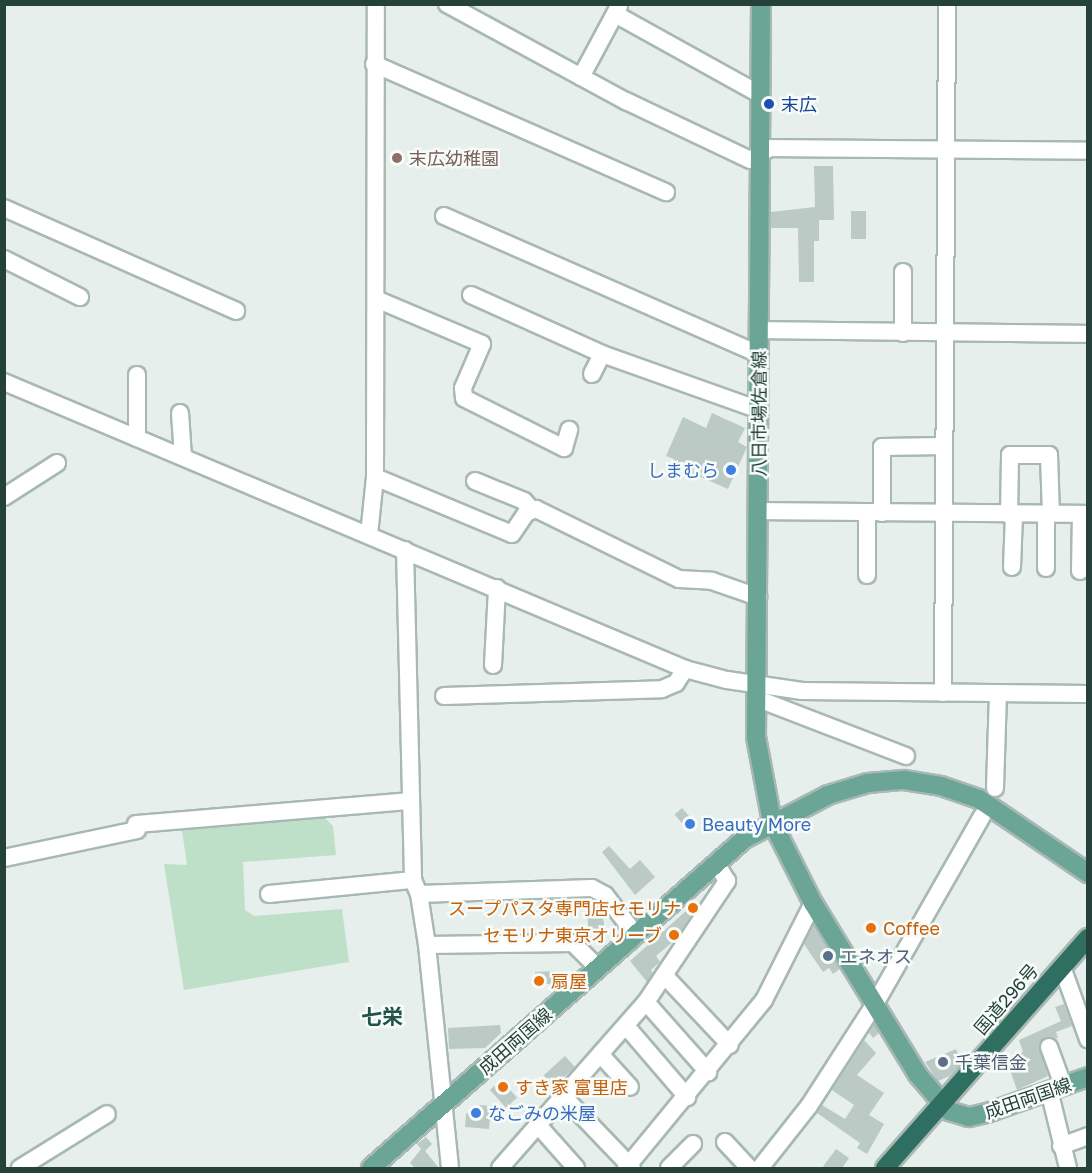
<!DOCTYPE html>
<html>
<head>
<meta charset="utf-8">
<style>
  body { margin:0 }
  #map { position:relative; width:1092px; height:1173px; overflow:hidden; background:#e6efeb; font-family:"Golos Text","Noto Sans JP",sans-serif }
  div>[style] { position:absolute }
  .green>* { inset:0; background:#bfe0c8 }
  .building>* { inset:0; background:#bbcac4; transform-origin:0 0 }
  .roads { filter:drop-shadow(2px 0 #a8b8b2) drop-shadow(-2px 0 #a8b8b2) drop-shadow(0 2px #a8b8b2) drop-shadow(0 -2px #a8b8b2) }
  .minor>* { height:16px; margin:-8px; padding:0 8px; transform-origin:8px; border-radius:8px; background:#fff }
  .major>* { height:18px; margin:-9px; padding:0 9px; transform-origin:9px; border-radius:9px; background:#6aa596 }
  .highway>* { height:18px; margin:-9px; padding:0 9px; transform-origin:9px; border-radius:9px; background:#2f6f62 }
  .dots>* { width:16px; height:16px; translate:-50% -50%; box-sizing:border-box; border:3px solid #f7fbf9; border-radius:50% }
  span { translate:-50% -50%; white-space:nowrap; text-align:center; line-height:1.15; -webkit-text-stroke:5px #f7fbf9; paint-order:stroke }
  .transit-label { font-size:18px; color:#164399 }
  .left { translate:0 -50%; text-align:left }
  .education-label { font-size:18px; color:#785e54 }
  .street-label { font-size:18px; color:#24423a }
  .shop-label { font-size:18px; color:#366cbe }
  .right { translate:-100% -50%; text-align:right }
  .food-label { font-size:18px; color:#c56008 }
  .service-label { font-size:18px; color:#4e5e75 }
  .quarter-label { font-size:21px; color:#1f5548; font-weight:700 }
  .frame { position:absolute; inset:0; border:6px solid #24423a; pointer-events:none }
</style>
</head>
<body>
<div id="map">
  <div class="green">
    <i style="clip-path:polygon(317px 810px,333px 826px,336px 855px,243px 862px,245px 910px,254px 916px,342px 909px,349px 962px,184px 990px,164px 864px,187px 865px,181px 824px)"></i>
  </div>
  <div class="building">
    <i style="clip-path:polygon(814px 166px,833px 166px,834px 220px,819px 220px,819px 241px,814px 241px,814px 282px,799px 282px,798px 228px,771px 228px,771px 212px,815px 207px)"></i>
    <i style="left:866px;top:211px;width:28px;height:15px;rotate:90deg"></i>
    <i style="clip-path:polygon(712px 413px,745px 428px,738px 442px,747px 447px,728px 489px,671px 464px,674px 459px,666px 456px,683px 417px,706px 428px)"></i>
    <i style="left:682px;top:808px;width:21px;height:10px;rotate:49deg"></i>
    <i style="clip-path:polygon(609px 846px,630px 869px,640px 860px,655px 877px,635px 895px,602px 852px)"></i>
    <i style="clip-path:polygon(595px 902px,602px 909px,605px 932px,589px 934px,586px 903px)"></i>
    <i style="clip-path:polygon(696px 902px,698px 905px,675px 940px,656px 956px,660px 962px,651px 970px,653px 973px,647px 982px,630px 961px)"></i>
    <i style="clip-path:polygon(813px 926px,840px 969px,833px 974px,829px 968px,823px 972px,804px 944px)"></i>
    <i style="clip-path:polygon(554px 971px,551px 984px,535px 984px,535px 972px)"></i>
    <i style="clip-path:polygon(1064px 1004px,1072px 1026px,1056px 1032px,1058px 1038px,1046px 1037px,1039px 1045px,1048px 1076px,1017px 1090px,1006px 1059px,1023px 1052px,1019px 1040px,1061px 1021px,1055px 1007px)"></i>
    <i style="clip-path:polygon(874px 1024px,879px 1033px,873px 1038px,869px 1033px)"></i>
    <i style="clip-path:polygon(500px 1025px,501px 1033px,485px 1048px,449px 1049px,448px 1028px)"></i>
    <i style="clip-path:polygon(864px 1040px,876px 1053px,857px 1075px,884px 1093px,869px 1115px,884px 1124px,867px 1154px,857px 1148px,860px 1143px,817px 1113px,822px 1105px,845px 1119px,854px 1105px,832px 1090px)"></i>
    <i style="clip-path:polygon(956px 1049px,962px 1064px,950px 1076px,938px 1081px,925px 1062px)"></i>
    <i style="left:565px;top:1056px;width:15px;height:29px;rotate:48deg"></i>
    <i style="left:501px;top:1080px;width:24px;height:15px;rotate:48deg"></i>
    <i style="clip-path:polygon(480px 1105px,491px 1106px,489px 1129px,465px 1127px,466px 1114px)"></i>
    <i style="clip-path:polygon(426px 1137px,432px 1144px,425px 1151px,439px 1168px,415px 1168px,410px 1163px,421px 1149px,417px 1144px)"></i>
    <i style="clip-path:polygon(836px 1149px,849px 1158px,842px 1168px,822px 1168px)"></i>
  </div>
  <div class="roads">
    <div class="minor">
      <i style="left:447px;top:4px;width:204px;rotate:28.5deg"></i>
      <i style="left:626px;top:101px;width:137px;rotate:25.4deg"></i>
      <i style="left:750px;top:160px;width:23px;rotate:-31deg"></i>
      <i style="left:770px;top:148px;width:318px;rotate:0.5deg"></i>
      <i style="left:615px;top:14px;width:167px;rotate:29deg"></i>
      <i style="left:374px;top:64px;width:319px;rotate:23.7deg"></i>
      <i style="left:581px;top:77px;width:81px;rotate:-61.8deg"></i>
      <i style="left:4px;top:208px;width:254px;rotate:23.9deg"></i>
      <i style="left:444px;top:216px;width:344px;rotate:23.7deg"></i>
      <i style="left:4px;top:259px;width:85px;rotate:26.6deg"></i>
      <i style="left:471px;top:295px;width:144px;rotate:24.2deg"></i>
      <i style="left:602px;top:354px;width:167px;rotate:19.6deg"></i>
      <i style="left:376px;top:299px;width:115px;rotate:23deg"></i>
      <i style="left:482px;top:344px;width:48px;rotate:113.4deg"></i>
      <i style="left:463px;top:388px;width:10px;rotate:84deg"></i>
      <i style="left:464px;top:398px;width:112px;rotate:26.6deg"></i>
      <i style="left:564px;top:448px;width:19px;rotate:-74deg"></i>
      <i style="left:760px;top:330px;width:328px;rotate:0.7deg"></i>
      <i style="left:903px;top:333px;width:61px;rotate:-90deg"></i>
      <i style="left:592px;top:374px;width:22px;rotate:-63deg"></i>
      <i style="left:137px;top:375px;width:63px;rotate:90deg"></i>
      <i style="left:4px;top:382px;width:739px;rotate:22.85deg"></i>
      <i style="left:685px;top:669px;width:43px;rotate:14.7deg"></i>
      <i style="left:727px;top:680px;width:76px;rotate:8.3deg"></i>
      <i style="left:802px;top:691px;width:286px;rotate:0.6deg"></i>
      <i style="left:180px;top:413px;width:44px;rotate:86.1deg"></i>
      <i style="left:375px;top:477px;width:148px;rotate:22.6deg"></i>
      <i style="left:512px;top:534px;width:25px;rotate:-56deg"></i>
      <i style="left:526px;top:513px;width:11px;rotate:-22deg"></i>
      <i style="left:536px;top:509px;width:159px;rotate:26.1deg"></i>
      <i style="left:679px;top:579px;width:33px;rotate:3deg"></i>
      <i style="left:712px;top:581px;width:49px;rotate:19.2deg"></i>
      <i style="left:475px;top:481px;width:53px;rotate:22.2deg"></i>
      <i style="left:524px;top:501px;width:9px;rotate:49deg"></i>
      <i style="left:4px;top:497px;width:63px;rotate:-32.7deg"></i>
      <i style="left:759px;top:511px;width:329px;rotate:0.5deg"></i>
      <i style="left:867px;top:513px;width:62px;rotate:90deg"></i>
      <i style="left:882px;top:513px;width:66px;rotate:-90deg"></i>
      <i style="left:882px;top:447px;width:62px;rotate:-0.9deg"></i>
      <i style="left:1009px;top:515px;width:60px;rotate:-89deg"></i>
      <i style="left:1010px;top:455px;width:39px"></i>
      <i style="left:1049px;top:455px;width:59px;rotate:88.1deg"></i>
      <i style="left:369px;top:535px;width:58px;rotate:-84.1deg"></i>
      <i style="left:375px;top:477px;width:473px;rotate:-89.9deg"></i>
      <i style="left:405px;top:550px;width:330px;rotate:88.6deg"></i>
      <i style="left:413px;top:880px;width:15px;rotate:67deg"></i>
      <i style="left:419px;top:894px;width:52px;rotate:81.1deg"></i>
      <i style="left:427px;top:945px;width:224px;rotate:84.1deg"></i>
      <i style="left:1012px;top:567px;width:52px;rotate:-87.8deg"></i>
      <i style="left:1046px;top:568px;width:54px;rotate:-90deg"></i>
      <i style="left:1080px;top:571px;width:57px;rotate:-89deg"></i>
      <i style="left:493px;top:665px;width:77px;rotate:-87deg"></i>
      <i style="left:943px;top:693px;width:689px;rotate:-89.67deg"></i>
      <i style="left:444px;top:696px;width:218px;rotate:-1.8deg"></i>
      <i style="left:662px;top:689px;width:15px;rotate:-23deg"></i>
      <i style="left:676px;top:683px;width:17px;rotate:-57deg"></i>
      <i style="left:766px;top:702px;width:150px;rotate:21.1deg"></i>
      <i style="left:995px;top:788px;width:95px;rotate:-88.2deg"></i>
      <i style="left:136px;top:824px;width:274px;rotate:-4.8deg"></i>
      <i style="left:4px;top:858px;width:136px;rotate:-11.9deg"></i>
      <i style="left:269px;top:894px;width:145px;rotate:-5.6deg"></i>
      <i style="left:419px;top:894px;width:173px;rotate:-2deg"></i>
      <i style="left:592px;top:888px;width:15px;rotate:28deg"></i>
      <i style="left:605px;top:895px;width:51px;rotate:52.2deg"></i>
      <i style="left:427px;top:945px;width:146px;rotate:-0.8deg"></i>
      <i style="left:573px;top:943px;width:35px;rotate:45deg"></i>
      <i style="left:1062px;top:967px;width:77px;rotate:70.1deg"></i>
      <i style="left:664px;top:975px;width:96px;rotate:46.7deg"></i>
      <i style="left:646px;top:1002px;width:94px;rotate:48.5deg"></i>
      <i style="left:626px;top:1026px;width:94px;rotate:49.3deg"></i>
      <i style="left:1049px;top:1047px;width:40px;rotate:69.8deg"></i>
      <i style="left:601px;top:1055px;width:43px;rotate:47.8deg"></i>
      <i style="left:1049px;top:1090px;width:80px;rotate:76.3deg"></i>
      <i style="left:562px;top:1095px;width:101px;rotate:46.2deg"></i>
      <i style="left:537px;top:1124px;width:59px;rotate:48.4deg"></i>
      <i style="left:725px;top:1142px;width:35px;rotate:47deg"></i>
      <i style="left:1061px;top:1146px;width:29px;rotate:-20deg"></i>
      <i style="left:20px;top:1168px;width:102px;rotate:-31.8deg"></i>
      <i style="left:500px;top:1168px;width:221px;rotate:-48.7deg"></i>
      <i style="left:646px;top:1002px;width:146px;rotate:-56.2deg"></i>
      <i style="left:727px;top:881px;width:21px;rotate:-121deg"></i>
      <i style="left:626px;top:1168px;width:217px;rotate:-50.6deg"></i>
      <i style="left:764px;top:1000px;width:109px;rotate:-63.2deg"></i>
      <i style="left:669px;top:1168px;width:34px;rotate:-45deg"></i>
      <i style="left:760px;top:1168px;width:79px;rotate:-51.7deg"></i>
      <i style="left:809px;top:1106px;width:124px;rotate:-57.2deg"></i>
      <i style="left:876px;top:1002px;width:214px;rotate:-60.3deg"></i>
    </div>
    <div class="major">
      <i style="left:761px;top:4px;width:733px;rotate:90.39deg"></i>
      <i style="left:756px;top:737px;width:86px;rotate:79.3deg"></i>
      <i style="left:772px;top:822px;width:91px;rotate:63.2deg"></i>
      <i style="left:813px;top:903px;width:202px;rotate:58.6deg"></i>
      <i style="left:918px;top:1075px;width:48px;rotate:49.3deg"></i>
      <i style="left:949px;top:1111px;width:21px;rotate:17deg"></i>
      <i style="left:969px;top:1117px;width:18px;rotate:-13deg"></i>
      <i style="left:987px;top:1113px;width:107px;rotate:-19.6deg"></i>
      <i style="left:371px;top:1168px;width:497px;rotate:-41.4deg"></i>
      <i style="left:744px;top:839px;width:95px;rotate:-27.6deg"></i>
      <i style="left:828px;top:795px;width:42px;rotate:-16.7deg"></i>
      <i style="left:868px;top:783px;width:36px;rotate:-5deg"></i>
      <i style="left:904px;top:780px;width:37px;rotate:9deg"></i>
      <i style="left:941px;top:786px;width:40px;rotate:18.9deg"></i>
      <i style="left:979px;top:799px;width:132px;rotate:34.2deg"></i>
    </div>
    <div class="highway">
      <i style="left:885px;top:1168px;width:307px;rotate:-48.6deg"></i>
    </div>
  </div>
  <div class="dots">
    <i style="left:769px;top:104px;background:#1a4fb4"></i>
    <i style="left:397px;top:158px;background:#8d6e63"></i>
    <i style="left:731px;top:470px;background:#3f7fe0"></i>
    <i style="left:690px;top:824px;background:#3f7fe0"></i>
    <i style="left:693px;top:908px;background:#e8710a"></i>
    <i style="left:871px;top:928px;background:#e8710a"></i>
    <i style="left:674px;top:935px;background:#e8710a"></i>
    <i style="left:828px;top:956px;background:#5c6f8a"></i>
    <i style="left:539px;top:981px;background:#e8710a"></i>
    <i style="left:943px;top:1062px;background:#5c6f8a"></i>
    <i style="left:503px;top:1087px;background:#e8710a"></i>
    <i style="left:476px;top:1113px;background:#3f7fe0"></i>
  </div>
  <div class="transit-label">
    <span class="left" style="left:781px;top:104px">末広</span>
  </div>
  <div class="education-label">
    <span class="left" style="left:409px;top:158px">末広幼稚園</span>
  </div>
  <div class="street-label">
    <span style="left:759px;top:414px;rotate:-90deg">八日市場佐倉線</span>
    <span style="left:1006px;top:999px;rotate:-49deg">国道296号</span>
    <span style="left:515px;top:1041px;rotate:-41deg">成田両国線</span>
    <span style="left:1028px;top:1098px;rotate:-19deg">成田両国線</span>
  </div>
  <div class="shop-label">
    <span class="right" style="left:719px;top:470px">しまむら</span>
    <span class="left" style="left:702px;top:824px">Beauty More</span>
    <span class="left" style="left:488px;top:1113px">なごみの米屋</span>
  </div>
  <div class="food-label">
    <span class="right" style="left:681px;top:908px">スープパスタ専門店セモリナ</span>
    <span class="left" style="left:883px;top:928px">Coffee</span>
    <span class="right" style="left:662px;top:935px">セモリナ東京オリーブ</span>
    <span class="left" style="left:551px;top:981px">扇屋</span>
    <span class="left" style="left:515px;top:1087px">すき家 富里店</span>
  </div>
  <div class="service-label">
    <span class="left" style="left:840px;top:956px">エネオス</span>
    <span class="left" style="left:955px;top:1062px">千葉信金</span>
  </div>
  <div class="quarter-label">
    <span style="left:382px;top:1016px">七栄</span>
  </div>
  <div class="frame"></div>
</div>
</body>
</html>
